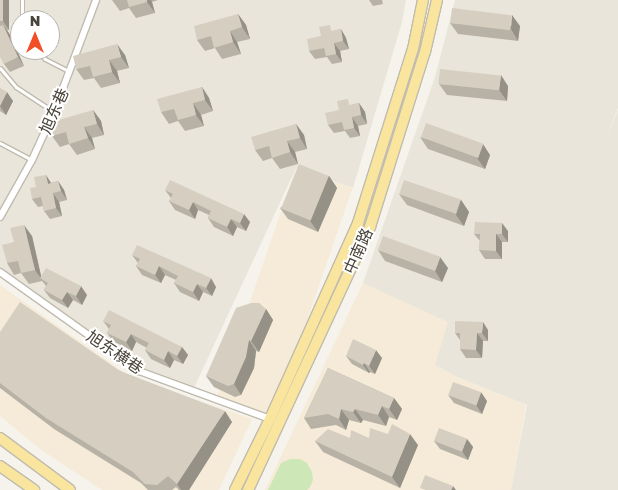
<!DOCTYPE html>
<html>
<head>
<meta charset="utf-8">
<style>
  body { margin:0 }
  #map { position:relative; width:618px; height:490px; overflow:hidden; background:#f5f3eb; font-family:"Golos Text","Noto Sans SC",sans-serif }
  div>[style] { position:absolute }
  .residential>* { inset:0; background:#e9e5da }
  .commercial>* { inset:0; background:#f5ebd8; transform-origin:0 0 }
  .green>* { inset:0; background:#cee7b6 }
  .roads { filter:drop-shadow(1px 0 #c0bbae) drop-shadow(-1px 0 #c0bbae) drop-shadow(0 1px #c0bbae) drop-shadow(0 -1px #c0bbae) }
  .service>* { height:3px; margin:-1.5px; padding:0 1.5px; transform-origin:1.5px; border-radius:1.5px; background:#fff }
  .minor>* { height:6px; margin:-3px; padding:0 3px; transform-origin:3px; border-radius:3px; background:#fff }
  .primary>* { height:10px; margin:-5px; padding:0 5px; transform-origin:5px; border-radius:5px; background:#fae59f }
  .wall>* { inset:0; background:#b8b2a6 }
  .shaded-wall>* { inset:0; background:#969187 }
  .building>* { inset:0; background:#d6cfc1; transform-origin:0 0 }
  span { translate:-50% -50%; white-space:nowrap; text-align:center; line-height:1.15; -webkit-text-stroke:4px #fff; paint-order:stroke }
  .street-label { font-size:16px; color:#494439 }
  .north { position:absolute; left:10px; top:10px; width:50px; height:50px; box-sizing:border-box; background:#fff; border:1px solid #b6b4b0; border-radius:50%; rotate:0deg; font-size:14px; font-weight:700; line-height:20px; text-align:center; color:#494439 }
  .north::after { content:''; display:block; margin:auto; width:18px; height:22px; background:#f24f26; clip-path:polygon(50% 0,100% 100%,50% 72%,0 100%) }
</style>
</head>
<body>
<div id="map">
  <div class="residential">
    <i style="clip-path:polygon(evenodd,0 0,406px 0,402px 22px,353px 188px,296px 168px,194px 388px,139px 371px,0 272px,0 0,20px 20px,50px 20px,50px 50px,20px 50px,20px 20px)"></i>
    <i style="clip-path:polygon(455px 0,618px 0,618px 108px,605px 140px,618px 110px,618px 490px,511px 490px,527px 405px,457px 377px,435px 365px,363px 283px,435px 77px)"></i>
  </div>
  <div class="commercial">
    <i style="left:296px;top:168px;width:60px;height:242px;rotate:19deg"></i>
    <i style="clip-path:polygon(363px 283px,448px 322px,435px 365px,457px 377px,526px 405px,511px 490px,265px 490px)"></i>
    <i style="clip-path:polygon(0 285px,132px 378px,252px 419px,219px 490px,102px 490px,40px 449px,0 416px)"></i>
  </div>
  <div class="green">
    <i style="clip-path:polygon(290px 459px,300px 459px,307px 463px,312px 472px,313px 480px,310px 487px,307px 490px,268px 490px,281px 463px)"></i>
  </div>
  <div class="roads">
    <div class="service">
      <i style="left:22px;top:20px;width:20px;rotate:-90deg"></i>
      <i style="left:37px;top:50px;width:12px;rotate:48deg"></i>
      <i style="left:45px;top:59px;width:28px;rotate:27deg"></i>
      <i style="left:0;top:68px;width:25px;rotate:50deg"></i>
      <i style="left:16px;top:87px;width:45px;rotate:33.3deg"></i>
      <i style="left:0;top:143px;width:36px;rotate:28deg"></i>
    </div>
    <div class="minor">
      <i style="left:0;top:217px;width:65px;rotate:-60.7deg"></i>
      <i style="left:32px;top:160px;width:53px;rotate:-65.4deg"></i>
      <i style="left:54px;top:112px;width:120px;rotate:-69.4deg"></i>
      <i style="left:0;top:272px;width:171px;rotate:35.5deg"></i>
      <i style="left:139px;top:371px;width:140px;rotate:20.1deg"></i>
    </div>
    <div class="primary">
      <i style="left:0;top:438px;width:87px;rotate:36.6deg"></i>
      <i style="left:0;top:466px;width:42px;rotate:35.2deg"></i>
      <i style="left:235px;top:490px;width:79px;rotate:-63.8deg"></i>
      <i style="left:270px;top:419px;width:215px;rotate:-65.8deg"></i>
      <i style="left:358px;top:223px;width:182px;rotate:-72.5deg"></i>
      <i style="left:413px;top:49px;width:50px;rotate:-78.5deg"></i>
      <i style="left:248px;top:490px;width:290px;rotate:-65.1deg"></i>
      <i style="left:370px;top:227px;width:183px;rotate:-72.6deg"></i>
      <i style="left:425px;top:52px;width:53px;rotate:-77deg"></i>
    </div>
  </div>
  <div class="wall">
    <i style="clip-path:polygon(0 0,9px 30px,7px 30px,24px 66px,10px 72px,4px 64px,0 56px)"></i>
    <i style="clip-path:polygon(112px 0,158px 0,152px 2px,155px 13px,136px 18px,129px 8px,120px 11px)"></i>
    <i style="clip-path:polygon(369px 0,382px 0,383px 4px,373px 6px)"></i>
    <i style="clip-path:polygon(238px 14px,246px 25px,250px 39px,237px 42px,241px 54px,222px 59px,215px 48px,205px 51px,197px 40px)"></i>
    <i style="clip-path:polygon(450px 23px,520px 26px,518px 41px,458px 34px)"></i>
    <i style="clip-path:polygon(341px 29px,346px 38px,349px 49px,340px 51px,342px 62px,332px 64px,327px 57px,315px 59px,309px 51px,321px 36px,333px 31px)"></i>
    <i style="clip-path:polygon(125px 55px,129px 68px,117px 71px,120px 83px,101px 88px,94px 78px,84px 80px,76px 69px)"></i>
    <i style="clip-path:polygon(439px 84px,508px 86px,507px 101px,447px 95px)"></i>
    <i style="clip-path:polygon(202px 87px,209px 98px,213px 111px,201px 115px,204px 126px,185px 131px,178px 121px,169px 124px,161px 112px)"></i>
    <i style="clip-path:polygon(0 88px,13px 101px,6px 115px,0 111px)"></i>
    <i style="clip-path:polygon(359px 103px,365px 112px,367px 124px,358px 126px,360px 136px,350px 138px,345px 131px,334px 133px,328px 125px,339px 110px,352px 105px)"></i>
    <i style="clip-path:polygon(93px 110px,101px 121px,104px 135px,92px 138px,95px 149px,77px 155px,69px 144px,60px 147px,52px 136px)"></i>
    <i style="clip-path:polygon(296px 124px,304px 135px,307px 149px,295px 152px,298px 164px,280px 169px,272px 158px,263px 161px,255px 150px)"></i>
    <i style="clip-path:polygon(420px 137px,490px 155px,485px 169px,428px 149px)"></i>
    <i style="clip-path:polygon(46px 175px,51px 183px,58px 181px,64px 190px,67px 200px,59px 202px,62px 216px,50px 219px,44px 211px,43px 206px,38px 207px,32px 199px,36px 187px)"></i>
    <i style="clip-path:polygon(329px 176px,337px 188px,318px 232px,288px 219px,280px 208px)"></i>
    <i style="clip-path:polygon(165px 190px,250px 222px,246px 231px,237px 227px,233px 236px,214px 227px,208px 218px,209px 215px,198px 210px,195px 219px,175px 210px,169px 201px,171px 198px)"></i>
    <i style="clip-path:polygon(399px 194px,461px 200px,469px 212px,464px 226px,407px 205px)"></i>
    <i style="clip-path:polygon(508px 231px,508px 242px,502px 242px,502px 259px,485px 259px,479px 250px,480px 241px,474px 234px)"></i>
    <i style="clip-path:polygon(32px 236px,41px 276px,87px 295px,82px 305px,73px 300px,68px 308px,50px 298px,44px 290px,46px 286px,42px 281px,29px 284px,21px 273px,14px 275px,7px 263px,14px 242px)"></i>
    <i style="clip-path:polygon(378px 250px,448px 268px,442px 282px,385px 261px)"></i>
    <i style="clip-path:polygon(132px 255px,216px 287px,212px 296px,203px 292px,199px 301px,180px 292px,174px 283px,176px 280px,165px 275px,161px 283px,142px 275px,136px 266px,138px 263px)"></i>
    <i style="clip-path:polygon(266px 309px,273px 320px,259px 352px,256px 351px,254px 368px,241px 395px,235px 397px,214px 387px,206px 376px)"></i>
    <i style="clip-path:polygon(103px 321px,182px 347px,188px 355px,183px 364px,174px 360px,170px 368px,151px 359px,145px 350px,147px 348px,136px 342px,132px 351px,113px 341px,107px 333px,109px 329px)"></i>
    <i style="clip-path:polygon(488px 330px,488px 341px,483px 341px,482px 358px,466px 358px,460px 349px,460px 340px,455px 333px)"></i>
    <i style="clip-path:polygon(0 332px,120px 371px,232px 422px,189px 490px,179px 490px,176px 487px,172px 490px,148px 490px,141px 483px,54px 429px,0 388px)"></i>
    <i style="clip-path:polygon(346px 356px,382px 358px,375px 374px,370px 372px,369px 373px,352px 364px)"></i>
    <i style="clip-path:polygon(328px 368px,394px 398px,402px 409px,397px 420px,389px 417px,386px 426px,363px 420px,361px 423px,349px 420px,346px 430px,336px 425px,311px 429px,304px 418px)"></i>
    <i style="clip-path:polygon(448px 395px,487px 401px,482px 414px,454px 403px)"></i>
    <i style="clip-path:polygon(350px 438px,369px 438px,418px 445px,400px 488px,323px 452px,315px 441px)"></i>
    <i style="clip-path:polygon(467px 439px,473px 447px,468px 460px,440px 449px,434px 441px)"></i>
  </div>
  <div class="shaded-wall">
    <i style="clip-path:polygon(3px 0,9px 0,9px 30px,3px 21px)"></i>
    <i style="clip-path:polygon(147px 0,151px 0,152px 2px,155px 13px,147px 2px)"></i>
    <i style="clip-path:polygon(238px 14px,246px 25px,250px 39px,242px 27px)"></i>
    <i style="clip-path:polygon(512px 15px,520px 26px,518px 41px,511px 29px)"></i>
    <i style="clip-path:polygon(3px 25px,9px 33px,24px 66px,18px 57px)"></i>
    <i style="clip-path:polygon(341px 29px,346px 38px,349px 49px,343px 41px)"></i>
    <i style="clip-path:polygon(230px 31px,237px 42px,241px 54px,233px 42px)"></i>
    <i style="clip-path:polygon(334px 43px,340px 51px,342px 62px,336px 54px)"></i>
    <i style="clip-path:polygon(117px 44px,125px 55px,129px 68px,121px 57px)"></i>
    <i style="clip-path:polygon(109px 60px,117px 71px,120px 83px,112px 72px)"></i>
    <i style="clip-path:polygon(501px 75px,508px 86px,507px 101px,499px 90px)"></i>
    <i style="clip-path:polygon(202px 87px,209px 98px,213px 111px,205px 100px)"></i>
    <i style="clip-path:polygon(7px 92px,13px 101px,6px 115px,0 106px)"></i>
    <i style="clip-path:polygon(193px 103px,201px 115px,204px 126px,196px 115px)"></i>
    <i style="clip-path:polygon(359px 103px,365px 112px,367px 124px,361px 115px)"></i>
    <i style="clip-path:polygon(93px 110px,101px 121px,104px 135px,97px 124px)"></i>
    <i style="clip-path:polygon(352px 117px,358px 126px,360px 136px,354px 128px)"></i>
    <i style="clip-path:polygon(296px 124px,304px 135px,307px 149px,300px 138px)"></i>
    <i style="clip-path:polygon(84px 127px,92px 138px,95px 149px,88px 138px)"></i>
    <i style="clip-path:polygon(287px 141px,295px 152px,298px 164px,290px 152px)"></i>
    <i style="clip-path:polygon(483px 144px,490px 155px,485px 169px,477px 158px)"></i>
    <i style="clip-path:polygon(46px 175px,51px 183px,48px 184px)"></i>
    <i style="clip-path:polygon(329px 176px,337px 188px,318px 232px,310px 221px)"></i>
    <i style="clip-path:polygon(58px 181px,64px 190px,67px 200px,61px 191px)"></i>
    <i style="clip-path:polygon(53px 193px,59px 202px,62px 216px,56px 208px)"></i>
    <i style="clip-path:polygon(461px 200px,469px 212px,464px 226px,456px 215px)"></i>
    <i style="clip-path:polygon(193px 202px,198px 210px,195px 219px,189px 210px)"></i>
    <i style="clip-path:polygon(244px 214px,250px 222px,246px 231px,240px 223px)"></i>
    <i style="clip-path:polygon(231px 219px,237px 227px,233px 236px,227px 227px)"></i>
    <i style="clip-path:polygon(502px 223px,508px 231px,508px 242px,502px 234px)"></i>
    <i style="clip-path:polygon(24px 225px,32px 236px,42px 280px,35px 270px)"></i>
    <i style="clip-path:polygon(496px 234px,502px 242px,502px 259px,496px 251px)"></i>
    <i style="clip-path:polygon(440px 257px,448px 268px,442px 282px,435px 271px)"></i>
    <i style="clip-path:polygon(159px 266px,165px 275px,161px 283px,155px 275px)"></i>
    <i style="clip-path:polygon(211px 278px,216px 287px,212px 296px,206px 288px)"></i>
    <i style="clip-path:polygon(197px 284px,203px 292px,199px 301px,193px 292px)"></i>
    <i style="clip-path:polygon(81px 286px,87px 295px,82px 305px,76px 296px)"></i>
    <i style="clip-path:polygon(67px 292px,73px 300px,68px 308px,62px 300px)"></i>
    <i style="clip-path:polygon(266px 309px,273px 320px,259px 352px,251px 341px)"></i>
    <i style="clip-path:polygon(483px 322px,488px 330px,488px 341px,482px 333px)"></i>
    <i style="clip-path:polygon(477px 333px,483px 341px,482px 358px,476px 350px)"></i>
    <i style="clip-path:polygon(131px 334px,136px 342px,132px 351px,126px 342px)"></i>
    <i style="clip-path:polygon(249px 340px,256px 351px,254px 368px,241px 395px,234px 384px)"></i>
    <i style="clip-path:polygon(182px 347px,188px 355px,183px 364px,177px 356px)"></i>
    <i style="clip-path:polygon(376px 350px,382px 358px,375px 374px,369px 366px)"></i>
    <i style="clip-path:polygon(168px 351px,174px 360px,170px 368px,164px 360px)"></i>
    <i style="clip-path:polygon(364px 363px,370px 372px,369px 373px,363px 365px)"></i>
    <i style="clip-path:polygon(481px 392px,487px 401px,482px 414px,476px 405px)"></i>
    <i style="clip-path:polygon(394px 398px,402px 409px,397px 420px,389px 409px)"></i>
    <i style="clip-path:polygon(382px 406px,389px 417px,386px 426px,378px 415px)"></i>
    <i style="clip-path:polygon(341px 409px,349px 420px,346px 430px,339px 419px)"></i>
    <i style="clip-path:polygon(355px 409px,363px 420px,361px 423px,353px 412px)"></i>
    <i style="clip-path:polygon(225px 411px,232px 422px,189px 490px,181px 490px,177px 484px)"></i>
    <i style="clip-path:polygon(410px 434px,418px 445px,400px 488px,392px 477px)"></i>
    <i style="clip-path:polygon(467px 439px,473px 447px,468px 460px,462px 451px)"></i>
    <i style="clip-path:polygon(453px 486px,456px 490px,451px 490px)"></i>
  </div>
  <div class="building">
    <i style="left:0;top:0;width:3px;height:21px"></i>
    <i style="clip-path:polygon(127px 0,147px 0,147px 2px,129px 7px)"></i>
    <i style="left:452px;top:8px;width:60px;height:15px;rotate:7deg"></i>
    <i style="clip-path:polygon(238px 14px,242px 27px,230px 31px,233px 42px,214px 48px,211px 36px,197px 40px,194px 26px)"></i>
    <i style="clip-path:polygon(3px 25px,18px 57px,4px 64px,0 56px,0 26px)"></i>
    <i style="clip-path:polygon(330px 25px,331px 31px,341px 29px,343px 41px,334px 43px,336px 54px,326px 56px,324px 48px,309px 51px,307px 39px,321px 36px,319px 27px)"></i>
    <i style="clip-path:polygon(117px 44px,121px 57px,109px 60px,112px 72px,93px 77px,90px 66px,76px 69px,73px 56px)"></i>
    <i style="left:440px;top:69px;width:61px;height:15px;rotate:6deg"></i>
    <i style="clip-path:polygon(202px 87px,205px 100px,193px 103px,196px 115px,178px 120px,174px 109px,161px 112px,157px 99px)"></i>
    <i style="clip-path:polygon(0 88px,7px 92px,0 106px)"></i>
    <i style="clip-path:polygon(348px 99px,349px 105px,359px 103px,361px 115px,352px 117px,354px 128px,344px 130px,342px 122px,328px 125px,325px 113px,339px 110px,337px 101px)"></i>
    <i style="clip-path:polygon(93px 110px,97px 124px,84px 127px,88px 138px,69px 144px,66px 132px,52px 136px,48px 123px)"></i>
    <i style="left:426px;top:123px;width:61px;height:15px;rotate:20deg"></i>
    <i style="clip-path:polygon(296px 124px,300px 138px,287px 141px,290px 152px,272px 158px,269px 146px,255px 150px,251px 137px)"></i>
    <i style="left:299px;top:164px;width:32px;height:48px;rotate:22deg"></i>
    <i style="clip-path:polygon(46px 175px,48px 184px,58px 181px,61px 191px,53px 193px,56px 208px,44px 211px,41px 197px,32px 199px,30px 188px,36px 187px,34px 177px)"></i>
    <i style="clip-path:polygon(170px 180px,244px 214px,240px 223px,231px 219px,227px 227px,208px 218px,211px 211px,193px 202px,189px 210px,169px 201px,173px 194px,165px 190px)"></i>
    <i style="left:404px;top:180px;width:60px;height:15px;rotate:19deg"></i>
    <i style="clip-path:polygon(475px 222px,502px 223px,502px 234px,496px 234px,496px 251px,479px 250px,480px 234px,474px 234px)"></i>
    <i style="clip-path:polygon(24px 225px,35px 270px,21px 273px,18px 261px,7px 263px,2px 245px,14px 242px,10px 228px)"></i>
    <i style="left:383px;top:236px;width:61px;height:15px;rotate:20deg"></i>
    <i style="clip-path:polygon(137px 245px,211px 278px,206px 288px,197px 284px,193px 292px,174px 283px,178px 276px,159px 266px,155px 275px,136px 266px,140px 259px,132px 255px)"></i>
    <i style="clip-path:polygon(46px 268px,81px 286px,76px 296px,67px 292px,62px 300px,44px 290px,48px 283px,40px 278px)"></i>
    <i style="clip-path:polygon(20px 302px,120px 371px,225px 411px,177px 484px,168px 476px,157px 485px,145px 484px,133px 472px,46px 418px,0 383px,0 332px)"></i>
    <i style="clip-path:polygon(251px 303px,259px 303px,266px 309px,251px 341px,249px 340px,246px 357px,234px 384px,228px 386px,206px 376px,236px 308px)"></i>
    <i style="clip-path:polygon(109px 310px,182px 347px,177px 356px,168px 351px,164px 360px,145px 350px,149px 343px,131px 334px,126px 342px,107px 333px,111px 325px,103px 321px)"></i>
    <i style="clip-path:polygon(455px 321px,483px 322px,482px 333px,477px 333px,476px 350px,460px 349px,460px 333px,455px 333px)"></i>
    <i style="clip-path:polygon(353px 339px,376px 350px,369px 366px,364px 363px,363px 365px,346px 356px)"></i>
    <i style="clip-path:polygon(328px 368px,394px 398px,389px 409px,382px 406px,378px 415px,355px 409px,353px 412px,341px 409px,339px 419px,328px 414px,304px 418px)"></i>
    <i style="left:453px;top:382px;width:30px;height:14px;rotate:20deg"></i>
    <i style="clip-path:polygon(392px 424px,410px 434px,392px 477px,315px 441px,328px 429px,350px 438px,351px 430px,369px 438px,370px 428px,388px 434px)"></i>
    <i style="left:439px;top:428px;width:30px;height:14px;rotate:21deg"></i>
    <i style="clip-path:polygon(425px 475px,453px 486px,451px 490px,426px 490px,420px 488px)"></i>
  </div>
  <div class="street-label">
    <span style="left:54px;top:111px;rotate:-66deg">旭东巷</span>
    <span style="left:358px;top:251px;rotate:-66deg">中南路</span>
    <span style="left:115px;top:352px;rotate:34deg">旭东横巷</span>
  </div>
  <div class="north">N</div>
</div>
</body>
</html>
